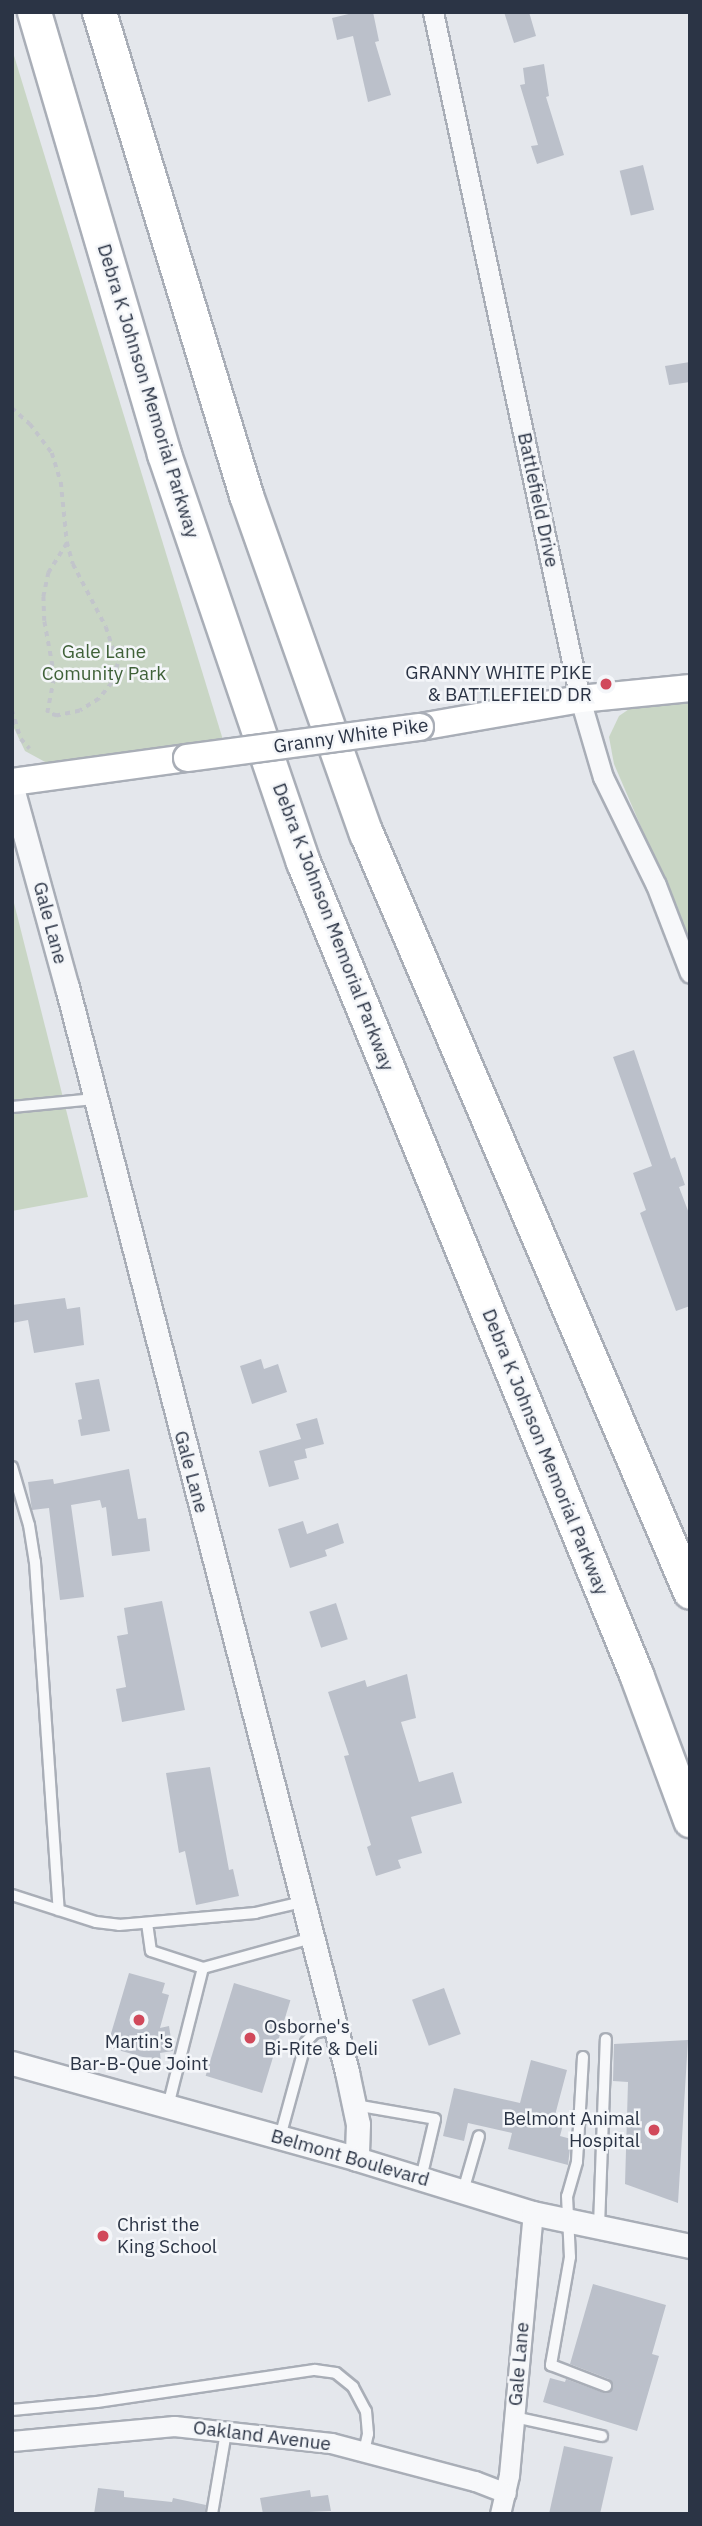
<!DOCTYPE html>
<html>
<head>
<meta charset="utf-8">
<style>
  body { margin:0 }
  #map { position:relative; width:702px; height:2526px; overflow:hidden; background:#e4e7ec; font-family:"IBM Plex Sans",sans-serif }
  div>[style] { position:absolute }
  .green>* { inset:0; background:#c9d6c5 }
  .building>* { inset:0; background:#bbc0ca; transform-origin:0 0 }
  .path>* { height:3.5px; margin-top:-1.75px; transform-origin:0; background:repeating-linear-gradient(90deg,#c2c5cb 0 5px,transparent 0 10px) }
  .roads { filter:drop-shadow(2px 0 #a9aeb7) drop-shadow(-2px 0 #a9aeb7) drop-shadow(0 2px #a9aeb7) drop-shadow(0 -2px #a9aeb7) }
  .service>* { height:10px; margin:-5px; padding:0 5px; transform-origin:5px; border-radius:5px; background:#f7f8fa }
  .minor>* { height:19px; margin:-9.5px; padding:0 9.5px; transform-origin:9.5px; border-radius:9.5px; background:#f7f8fa }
  .tertiary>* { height:23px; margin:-11.5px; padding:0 11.5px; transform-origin:11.5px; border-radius:11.5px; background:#f7f8fa }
  .secondary>* { height:26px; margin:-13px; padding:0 13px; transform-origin:13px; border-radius:13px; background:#fff }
  .motorway>* { height:33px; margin:-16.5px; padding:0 16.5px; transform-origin:16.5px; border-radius:16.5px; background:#fff }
  .bridges { filter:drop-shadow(2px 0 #a9aeb7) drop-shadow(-2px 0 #a9aeb7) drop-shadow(0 2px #a9aeb7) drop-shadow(0 -2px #a9aeb7) }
  .secondary-bridge>* { height:26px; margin:-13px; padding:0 13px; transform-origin:13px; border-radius:13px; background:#fff }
  .dots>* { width:19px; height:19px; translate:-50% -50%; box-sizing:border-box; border:4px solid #f4f6f9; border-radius:50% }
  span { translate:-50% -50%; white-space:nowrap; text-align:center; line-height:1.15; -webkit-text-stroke:5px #f4f6f9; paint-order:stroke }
  .street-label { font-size:19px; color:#2b3445 }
  .park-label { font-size:19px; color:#3f6138 }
  .poi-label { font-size:19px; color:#2b3445 }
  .right { translate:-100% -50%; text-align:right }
  .left { translate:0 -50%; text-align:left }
  .frame { position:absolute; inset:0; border:14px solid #2b3445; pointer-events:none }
</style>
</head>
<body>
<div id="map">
  <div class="green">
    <i style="clip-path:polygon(12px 49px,223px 740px,47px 763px,25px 751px,13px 726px)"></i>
    <i style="clip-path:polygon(690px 697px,690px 941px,614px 764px,609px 737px,619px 716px,632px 707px)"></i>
    <i style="clip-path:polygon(12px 895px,88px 1197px,12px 1211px)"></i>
  </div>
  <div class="building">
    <i style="clip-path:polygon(357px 12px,373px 12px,379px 41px,375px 42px,391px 95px,368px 102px,353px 36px,337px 40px,332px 18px)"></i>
    <i style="clip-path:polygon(504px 12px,529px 12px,536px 36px,514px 43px)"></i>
    <i style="clip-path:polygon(544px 64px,549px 96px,546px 97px,564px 155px,537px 164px,531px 146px,538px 145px,520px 85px,525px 84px,523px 68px)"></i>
    <i style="left:643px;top:165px;width:46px;height:24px;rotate:76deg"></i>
    <i style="clip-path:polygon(690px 362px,690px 382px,669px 385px,665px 366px)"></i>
    <i style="clip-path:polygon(634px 1050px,671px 1159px,675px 1157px,685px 1185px,679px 1187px,690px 1216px,690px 1306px,676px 1311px,640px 1213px,646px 1210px,633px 1173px,652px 1166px,613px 1057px)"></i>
    <i style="clip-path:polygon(65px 1298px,67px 1309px,80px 1307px,84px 1345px,34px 1353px,28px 1320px,12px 1323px,12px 1305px)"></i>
    <i style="clip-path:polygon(261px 1359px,264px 1369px,278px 1364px,287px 1392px,252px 1404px,240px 1366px)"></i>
    <i style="clip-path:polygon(99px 1379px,110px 1431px,81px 1436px,78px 1420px,82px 1419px,75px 1383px)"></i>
    <i style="clip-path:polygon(317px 1418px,324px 1444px,305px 1449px,307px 1458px,294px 1461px,299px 1479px,269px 1487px,259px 1451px,301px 1439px,296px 1424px)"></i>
    <i style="clip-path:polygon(129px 1469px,138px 1519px,146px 1518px,150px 1551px,112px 1556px,106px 1507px,102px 1508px,100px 1500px,71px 1505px,84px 1597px,60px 1600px,49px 1508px,32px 1510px,28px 1482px,53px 1479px,54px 1484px)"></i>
    <i style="clip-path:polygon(303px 1521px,307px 1534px,338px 1523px,344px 1543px,325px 1550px,327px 1556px,290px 1568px,278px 1529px)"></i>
    <i style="clip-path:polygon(162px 1601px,185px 1710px,122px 1722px,116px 1689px,126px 1687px,117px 1636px,128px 1634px,124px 1608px)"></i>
    <i style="left:336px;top:1603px;width:38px;height:28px;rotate:72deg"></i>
    <i style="clip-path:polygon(407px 1674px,416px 1718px,401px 1722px,419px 1782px,453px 1772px,462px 1803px,411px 1817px,422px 1853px,398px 1860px,401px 1868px,376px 1876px,367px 1847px,371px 1845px,344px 1756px,349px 1755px,328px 1692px,365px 1680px,367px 1687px)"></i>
    <i style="clip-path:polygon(210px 1767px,229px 1870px,233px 1869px,239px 1896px,196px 1905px,185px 1851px,179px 1853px,166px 1773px)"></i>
    <i style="clip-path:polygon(129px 1973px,165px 1983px,162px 1993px,169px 1995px,160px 2028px,169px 2026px,173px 2051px,160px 2053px,161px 2062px,107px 2047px)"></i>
    <i style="left:234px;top:1983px;width:59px;height:97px;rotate:17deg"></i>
    <i style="left:444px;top:1988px;width:49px;height:34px;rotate:70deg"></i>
    <i style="clip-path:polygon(688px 2040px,678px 2203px,625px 2184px,628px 2082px,613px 2081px,614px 2044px)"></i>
    <i style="clip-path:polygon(531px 2060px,567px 2070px,554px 2119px,564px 2121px,560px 2136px,571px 2139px,568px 2165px,508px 2149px,512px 2133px,468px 2123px,464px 2141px,443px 2136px,454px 2088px,520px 2103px)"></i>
    <i style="clip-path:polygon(593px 2284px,666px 2305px,652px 2354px,659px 2356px,637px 2431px,543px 2402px,550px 2378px,565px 2382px,566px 2379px,604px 2393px,613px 2389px,609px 2379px,570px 2364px)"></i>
    <i style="clip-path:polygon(564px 2446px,613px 2457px,600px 2514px,549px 2514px)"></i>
    <i style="clip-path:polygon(98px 2488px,124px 2491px,124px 2497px,172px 2502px,173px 2498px,206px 2505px,205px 2514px,94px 2514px)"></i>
    <i style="clip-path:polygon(310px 2490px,311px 2497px,328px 2495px,331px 2511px,263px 2514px,260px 2498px)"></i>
  </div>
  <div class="path">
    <i style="left:12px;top:408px;width:24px;rotate:42deg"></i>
    <i style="left:30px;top:424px;width:36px;rotate:53deg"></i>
    <i style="left:52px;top:453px;width:30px;rotate:73deg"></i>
    <i style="left:61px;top:482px;width:60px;rotate:84.3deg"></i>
    <i style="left:67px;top:542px;width:23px;rotate:75deg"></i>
    <i style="left:73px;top:564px;width:71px;rotate:62.4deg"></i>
    <i style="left:106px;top:627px;width:39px;rotate:72deg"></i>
    <i style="left:118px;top:664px;width:20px;rotate:108deg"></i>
    <i style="left:112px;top:683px;width:21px;rotate:129deg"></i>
    <i style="left:99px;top:699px;width:22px;rotate:148deg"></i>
    <i style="left:80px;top:711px;width:24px;rotate:168deg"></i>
    <i style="left:57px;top:716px;width:10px;rotate:-163deg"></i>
    <i style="left:47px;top:713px;width:38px;rotate:-79deg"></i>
    <i style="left:54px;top:676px;width:56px;rotate:-100.3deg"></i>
    <i style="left:44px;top:621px;width:24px;rotate:-92deg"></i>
    <i style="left:43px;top:597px;width:25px;rotate:-78deg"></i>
    <i style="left:48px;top:573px;width:36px;rotate:-58deg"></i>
    <i style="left:12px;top:710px;width:30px;rotate:73deg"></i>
    <i style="left:21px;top:739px;width:13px;rotate:48deg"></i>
  </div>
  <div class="roads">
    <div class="service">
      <i style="left:12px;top:1107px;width:83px;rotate:-5.5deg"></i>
      <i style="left:12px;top:1467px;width:60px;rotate:73.7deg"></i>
      <i style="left:29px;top:1525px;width:37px;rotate:81deg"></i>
      <i style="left:35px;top:1562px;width:349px;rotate:86.1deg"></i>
      <i style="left:12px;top:1895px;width:88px;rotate:17.8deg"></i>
      <i style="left:96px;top:1922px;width:23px;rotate:7deg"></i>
      <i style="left:119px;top:1925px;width:137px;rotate:-5deg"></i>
      <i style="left:255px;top:1913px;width:48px;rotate:-13.2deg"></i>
      <i style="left:147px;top:1923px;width:28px;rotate:82deg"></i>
      <i style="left:151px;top:1951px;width:55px;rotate:18.1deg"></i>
      <i style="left:203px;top:1968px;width:113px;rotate:-15.4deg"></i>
      <i style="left:583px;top:2057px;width:105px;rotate:93.3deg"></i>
      <i style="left:577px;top:2162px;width:35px;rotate:106deg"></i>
      <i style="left:567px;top:2196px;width:61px;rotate:87.2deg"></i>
      <i style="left:570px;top:2257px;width:110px;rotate:100deg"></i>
      <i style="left:551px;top:2365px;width:59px;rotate:20.9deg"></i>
      <i style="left:355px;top:2105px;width:81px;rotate:9.9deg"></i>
      <i style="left:435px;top:2119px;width:61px;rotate:103.3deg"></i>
      <i style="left:168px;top:2106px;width:142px;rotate:-75.8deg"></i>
      <i style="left:280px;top:2137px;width:98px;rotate:-74.7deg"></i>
      <i style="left:306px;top:2042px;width:12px;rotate:-48deg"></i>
      <i style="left:314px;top:2033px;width:22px;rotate:-13deg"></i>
      <i style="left:463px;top:2191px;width:57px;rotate:-73.8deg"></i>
      <i style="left:599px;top:2226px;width:187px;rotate:-87.9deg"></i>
      <i style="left:12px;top:2410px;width:85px;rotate:-5.4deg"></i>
      <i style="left:97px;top:2402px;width:220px;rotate:-8.4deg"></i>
      <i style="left:315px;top:2370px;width:21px;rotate:8deg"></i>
      <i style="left:336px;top:2373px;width:22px;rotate:39deg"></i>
      <i style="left:353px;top:2387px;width:27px;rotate:62deg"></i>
      <i style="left:366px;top:2411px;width:23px;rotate:85deg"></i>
      <i style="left:368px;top:2434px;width:18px;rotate:103deg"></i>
      <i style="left:514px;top:2417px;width:90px;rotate:12.2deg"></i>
      <i style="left:212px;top:2514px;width:83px;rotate:-80.3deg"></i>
    </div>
    <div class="minor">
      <i style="left:433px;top:12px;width:703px;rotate:77.92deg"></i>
      <i style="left:580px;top:699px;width:81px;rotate:73.6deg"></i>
      <i style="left:603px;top:777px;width:120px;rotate:63.9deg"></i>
      <i style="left:656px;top:885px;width:94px;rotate:68.9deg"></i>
      <i style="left:12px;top:2441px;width:163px;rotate:-5.3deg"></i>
      <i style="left:174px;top:2426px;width:158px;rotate:6.2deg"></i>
      <i style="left:331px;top:2443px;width:149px;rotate:14.8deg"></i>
      <i style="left:475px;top:2481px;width:33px;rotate:21deg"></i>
      <i style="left:500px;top:2514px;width:40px;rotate:-77deg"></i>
      <i style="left:509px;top:2475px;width:263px;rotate:-84.8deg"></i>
    </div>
    <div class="tertiary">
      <i style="left:12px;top:788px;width:206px;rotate:74.6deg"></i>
      <i style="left:67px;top:987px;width:1121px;rotate:75.53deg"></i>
      <i style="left:347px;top:2072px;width:53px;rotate:78.1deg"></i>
      <i style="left:358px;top:2124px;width:35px;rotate:92deg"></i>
      <i style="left:12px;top:2063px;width:358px;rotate:15.5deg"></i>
      <i style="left:357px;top:2159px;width:184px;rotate:17.1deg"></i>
      <i style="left:533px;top:2213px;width:160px;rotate:11.9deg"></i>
    </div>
    <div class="secondary">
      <i style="left:420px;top:727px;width:162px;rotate:-9.9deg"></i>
      <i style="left:580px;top:699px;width:111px;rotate:-5.7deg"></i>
      <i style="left:12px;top:782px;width:177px;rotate:-7.8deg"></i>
    </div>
    <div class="motorway">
      <i style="left:34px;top:12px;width:461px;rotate:73.6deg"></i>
      <i style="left:164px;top:454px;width:431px;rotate:71.2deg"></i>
      <i style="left:303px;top:862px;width:878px;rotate:67.7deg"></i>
      <i style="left:636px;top:1674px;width:156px;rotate:69.7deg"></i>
      <i style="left:99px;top:12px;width:505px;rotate:73.07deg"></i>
      <i style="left:246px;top:495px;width:359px;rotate:70.5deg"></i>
      <i style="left:366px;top:833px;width:825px;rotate:66.88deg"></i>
    </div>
  </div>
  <div class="bridges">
    <div class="secondary-bridge">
      <i style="left:187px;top:758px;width:235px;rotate:-7.6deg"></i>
    </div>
  </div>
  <div class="dots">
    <i style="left:606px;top:684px;background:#d1495b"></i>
    <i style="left:139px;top:2020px;background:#d1495b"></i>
    <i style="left:250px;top:2038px;background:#d1495b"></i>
    <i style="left:654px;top:2130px;background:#d1495b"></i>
    <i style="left:103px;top:2236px;background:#d1495b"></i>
  </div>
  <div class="street-label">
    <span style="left:148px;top:391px;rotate:73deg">Debra K Johnson Memorial Parkway</span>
    <span style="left:538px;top:500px;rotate:78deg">Battlefield Drive</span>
    <span style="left:351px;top:736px;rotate:-8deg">Granny White Pike</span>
    <span style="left:50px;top:923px;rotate:75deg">Gale Lane</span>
    <span style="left:333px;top:927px;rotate:69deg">Debra K Johnson Memorial Parkway</span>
    <span style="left:545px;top:1452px;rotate:68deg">Debra K Johnson Memorial Parkway</span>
    <span style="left:191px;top:1472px;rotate:75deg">Gale Lane</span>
    <span style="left:350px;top:2158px;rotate:16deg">Belmont Boulevard</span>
    <span style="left:519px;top:2364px;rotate:-85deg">Gale Lane</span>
    <span style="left:262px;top:2436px;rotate:7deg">Oakland Avenue</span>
  </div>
  <div class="park-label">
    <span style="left:104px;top:663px">Gale Lane<br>Comunity Park</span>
  </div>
  <div class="poi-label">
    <span class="right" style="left:592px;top:684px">GRANNY WHITE PIKE<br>&amp; BATTLEFIELD DR</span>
    <span class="left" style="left:264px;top:2038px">Osborne's<br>Bi-Rite &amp; Deli</span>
    <span style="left:139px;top:2053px">Martin's<br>Bar-B-Que Joint</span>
    <span class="right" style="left:640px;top:2130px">Belmont Animal<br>Hospital</span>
    <span class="left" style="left:117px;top:2236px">Christ the<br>King School</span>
  </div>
  <div class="frame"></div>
</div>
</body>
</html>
